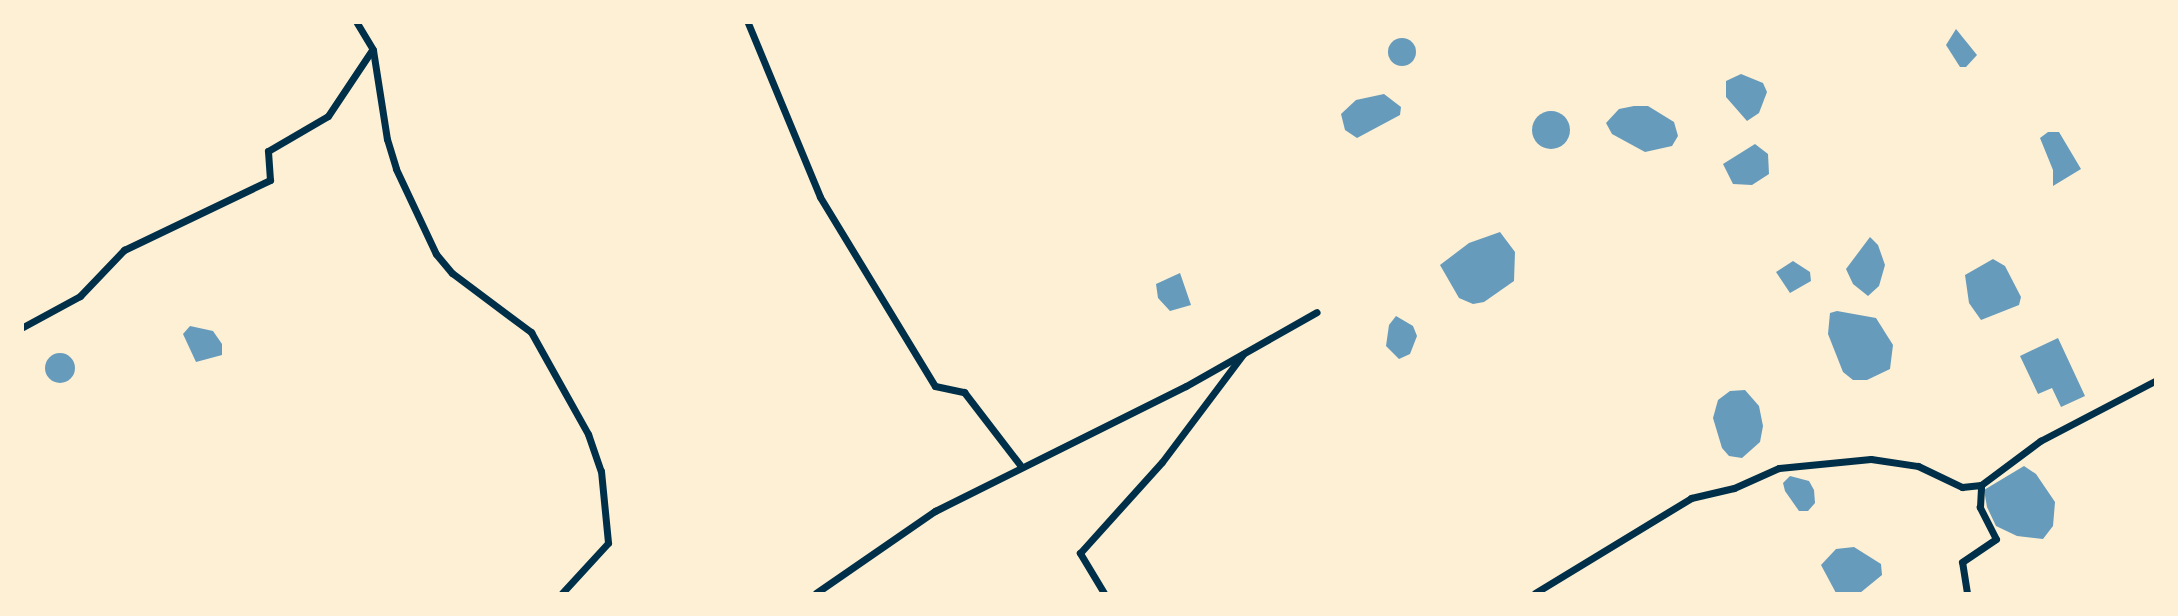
<!DOCTYPE html>
<html>
<head>
<meta charset="utf-8">
<style>
  body { margin:0 }
  #map { position:relative; width:2178px; height:616px; overflow:hidden; background:#fdf0d5; font-family:Lato,sans-serif }
  div>[style] { position:absolute }
  .water>* { inset:0; background:#669bbc }
  .round { border-radius:50% }
  .minor>* { height:7px; margin:-3.5px; padding:0 3.5px; transform-origin:3.5px; border-radius:3.5px; background:#003049 }
  span { translate:-50% -50%; white-space:nowrap; text-align:center; line-height:1.15; -webkit-text-stroke:5px #fdf0d5; paint-order:stroke }
  .frame { position:absolute; inset:0; border:24px solid #fdf0d5; pointer-events:none }
</style>
</head>
<body>
<div id="map">
  <div class="water">
    <i style="clip-path:polygon(1956px 29px,1977px 55px,1966px 67px,1960px 67px,1946px 45px)"></i>
    <i class="round" style="left:1388px;top:38px;width:28px;height:28px"></i>
    <i style="clip-path:polygon(1741px 74px,1763px 83px,1767px 92px,1759px 113px,1747px 121px,1726px 97px,1726px 81px)"></i>
    <i style="clip-path:polygon(1384px 94px,1401px 107px,1400px 115px,1357px 138px,1345px 130px,1341px 114px,1356px 100px)"></i>
    <i style="clip-path:polygon(1634px 106px,1648px 106px,1674px 122px,1678px 136px,1672px 146px,1645px 152px,1612px 134px,1606px 123px,1619px 109px)"></i>
    <i class="round" style="left:1532px;top:111px;width:38px;height:38px"></i>
    <i style="clip-path:polygon(2048px 132px,2059px 132px,2081px 169px,2053px 186px,2053px 170px,2040px 138px)"></i>
    <i style="clip-path:polygon(1755px 144px,1768px 154px,1769px 174px,1752px 185px,1733px 184px,1723px 164px)"></i>
    <i style="clip-path:polygon(1500px 232px,1515px 252px,1514px 281px,1484px 302px,1473px 304px,1459px 298px,1440px 265px,1469px 243px)"></i>
    <i style="clip-path:polygon(1870px 237px,1878px 245px,1885px 265px,1879px 286px,1868px 296px,1853px 284px,1846px 269px)"></i>
    <i style="clip-path:polygon(1993px 259px,2005px 266px,2021px 297px,2019px 305px,1981px 320px,1969px 303px,1965px 275px)"></i>
    <i style="clip-path:polygon(1793px 261px,1810px 272px,1811px 281px,1790px 293px,1776px 272px)"></i>
    <i style="clip-path:polygon(1180px 273px,1191px 305px,1170px 311px,1158px 298px,1156px 284px)"></i>
    <i style="clip-path:polygon(1837px 311px,1876px 318px,1893px 345px,1890px 369px,1867px 380px,1853px 380px,1843px 372px,1828px 334px,1830px 313px)"></i>
    <i style="clip-path:polygon(1396px 316px,1413px 326px,1417px 336px,1410px 354px,1399px 359px,1386px 346px,1389px 325px)"></i>
    <i style="clip-path:polygon(190px 326px,213px 331px,222px 344px,222px 355px,196px 362px,183px 334px)"></i>
    <i style="clip-path:polygon(2058px 338px,2085px 396px,2061px 407px,2052px 388px,2038px 394px,2020px 356px)"></i>
    <i class="round" style="left:45px;top:353px;width:30px;height:30px"></i>
    <i style="clip-path:polygon(1745px 390px,1759px 406px,1763px 426px,1760px 442px,1742px 458px,1729px 456px,1722px 448px,1713px 418px,1718px 400px,1730px 391px)"></i>
    <i style="clip-path:polygon(2024px 466px,2036px 474px,2055px 502px,2053px 526px,2043px 539px,2017px 536px,1996px 526px,1987px 507px,1984px 490px)"></i>
    <i style="clip-path:polygon(1790px 476px,1809px 481px,1814px 490px,1815px 503px,1808px 511px,1799px 511px,1785px 491px,1783px 483px)"></i>
    <i style="clip-path:polygon(1854px 547px,1881px 564px,1882px 575px,1860px 593px,1836px 593px,1821px 565px,1836px 549px)"></i>
  </div>
  <div class="minor">
    <i style="left:357px;top:23px;width:31px;rotate:59deg"></i>
    <i style="left:373px;top:50px;width:90px;rotate:81.1deg"></i>
    <i style="left:387px;top:139px;width:31px;rotate:73deg"></i>
    <i style="left:396px;top:169px;width:94px;rotate:64.8deg"></i>
    <i style="left:436px;top:254px;width:25px;rotate:50deg"></i>
    <i style="left:452px;top:273px;width:99px;rotate:36.8deg"></i>
    <i style="left:531px;top:332px;width:117px;rotate:60.8deg"></i>
    <i style="left:588px;top:434px;width:39px;rotate:71deg"></i>
    <i style="left:601px;top:471px;width:72px;rotate:84.4deg"></i>
    <i style="left:608px;top:543px;width:68px;rotate:132.6deg"></i>
    <i style="left:748px;top:23px;width:188px;rotate:67.5deg"></i>
    <i style="left:820px;top:197px;width:221px;rotate:58.7deg"></i>
    <i style="left:935px;top:386px;width:30px;rotate:12deg"></i>
    <i style="left:964px;top:392px;width:92px;rotate:52.5deg"></i>
    <i style="left:23px;top:327px;width:65px;rotate:-28.5deg"></i>
    <i style="left:80px;top:296px;width:64px;rotate:-46.3deg"></i>
    <i style="left:124px;top:250px;width:162px;rotate:-25.6deg"></i>
    <i style="left:270px;top:180px;width:29px;rotate:-94deg"></i>
    <i style="left:268px;top:151px;width:69px;rotate:-30.3deg"></i>
    <i style="left:328px;top:116px;width:79px;rotate:-56.3deg"></i>
    <i style="left:816px;top:593px;width:145px;rotate:-34.6deg"></i>
    <i style="left:935px;top:511px;width:280px;rotate:-26.5deg"></i>
    <i style="left:1186px;top:386px;width:150px;rotate:-29.5deg"></i>
    <i style="left:1104px;top:593px;width:47px;rotate:-121deg"></i>
    <i style="left:1080px;top:553px;width:122px;rotate:-48deg"></i>
    <i style="left:1162px;top:462px;width:135px;rotate:-53.1deg"></i>
    <i style="left:1535px;top:593px;width:183px;rotate:-31.3deg"></i>
    <i style="left:1691px;top:498px;width:44px;rotate:-13.1deg"></i>
    <i style="left:1734px;top:488px;width:49px;rotate:-24deg"></i>
    <i style="left:1779px;top:468px;width:92px;rotate:-5.6deg"></i>
    <i style="left:1871px;top:459px;width:48px;rotate:8.5deg"></i>
    <i style="left:1918px;top:466px;width:49px;rotate:25.5deg"></i>
    <i style="left:1962px;top:487px;width:19px;rotate:-6deg"></i>
    <i style="left:1981px;top:485px;width:74px;rotate:-36.7deg"></i>
    <i style="left:2040px;top:441px;width:130px;rotate:-27.6deg"></i>
    <i style="left:1967px;top:593px;width:31px;rotate:-99deg"></i>
    <i style="left:1962px;top:562px;width:41px;rotate:-34.1deg"></i>
    <i style="left:1996px;top:539px;width:36px;rotate:-117deg"></i>
    <i style="left:1980px;top:507px;width:22px;rotate:-87deg"></i>
  </div>
  <div class="frame"></div>
</div>
</body>
</html>
